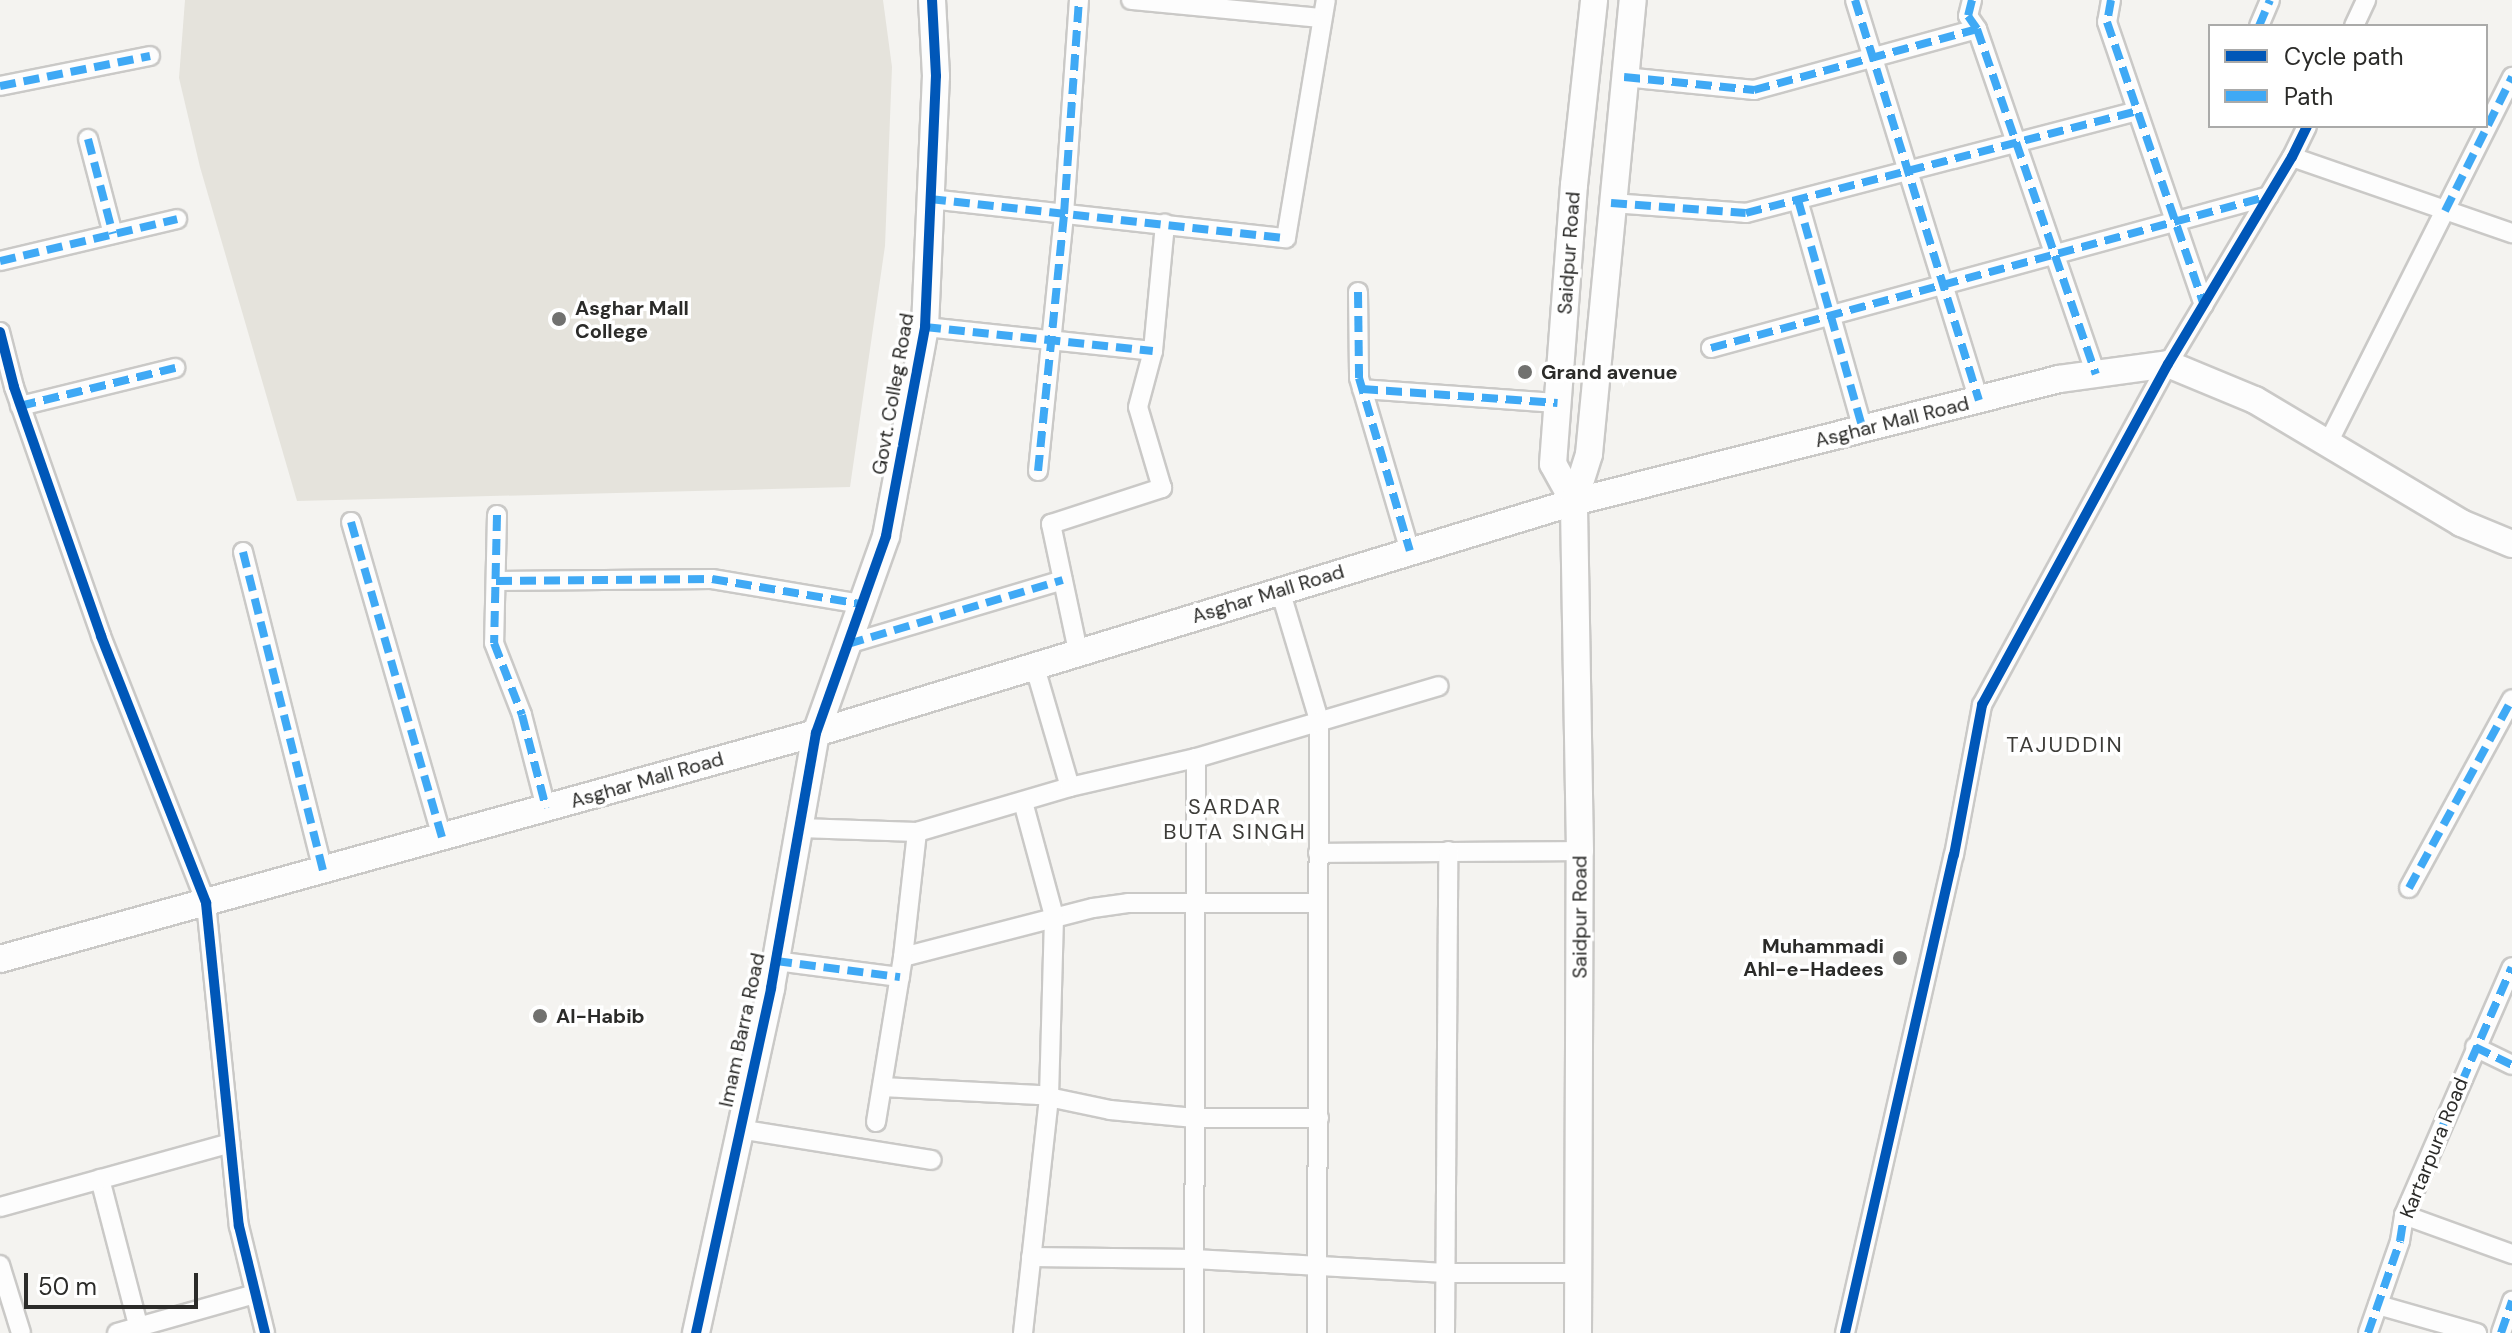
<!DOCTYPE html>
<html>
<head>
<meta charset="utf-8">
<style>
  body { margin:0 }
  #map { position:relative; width:2512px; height:1333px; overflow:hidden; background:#f4f3f0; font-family:"DM Sans",sans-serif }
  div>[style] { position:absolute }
  .built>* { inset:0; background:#e5e3dc }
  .roads { filter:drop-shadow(2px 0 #cac9c7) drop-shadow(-2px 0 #cac9c7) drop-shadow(0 2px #cac9c7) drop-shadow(0 -2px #cac9c7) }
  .street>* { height:18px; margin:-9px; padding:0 9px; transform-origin:9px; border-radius:9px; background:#fdfdfd }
  .secondary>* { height:26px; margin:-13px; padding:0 13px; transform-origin:13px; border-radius:13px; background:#fdfdfd }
  .quiet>* { height:8px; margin-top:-4px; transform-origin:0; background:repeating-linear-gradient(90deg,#3fa9f5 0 16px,transparent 0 24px) }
  .cycleway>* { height:10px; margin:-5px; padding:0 5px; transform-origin:5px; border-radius:5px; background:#0057b8 }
  .dots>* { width:22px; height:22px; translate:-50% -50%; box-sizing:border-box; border:4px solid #fff; border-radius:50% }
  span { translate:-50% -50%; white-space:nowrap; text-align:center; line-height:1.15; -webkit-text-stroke:7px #fff; paint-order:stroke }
  .street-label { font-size:20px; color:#2b2b29 }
  .poi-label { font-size:20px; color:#2b2b29; font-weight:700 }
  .left { translate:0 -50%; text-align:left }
  .right { translate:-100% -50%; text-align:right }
  .neighbourhood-label { font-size:22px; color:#3d3c38; letter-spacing:2px }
  .legend { position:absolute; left:2208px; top:24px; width:280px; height:104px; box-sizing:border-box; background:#fff; border:2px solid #aaaaa9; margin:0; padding:10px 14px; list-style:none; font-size:24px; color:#2b2b29 }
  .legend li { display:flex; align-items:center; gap:16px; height:40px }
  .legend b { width:40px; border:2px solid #aaaaa9 }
  .scale { position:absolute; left:24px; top:1273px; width:174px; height:36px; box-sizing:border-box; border:4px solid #2b2b29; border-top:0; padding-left:10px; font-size:24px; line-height:28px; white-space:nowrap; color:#2b2b29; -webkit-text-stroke:6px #fff; paint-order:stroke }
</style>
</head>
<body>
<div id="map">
  <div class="built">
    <i style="clip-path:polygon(185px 0,883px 0,892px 67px,885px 246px,850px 487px,297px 501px,200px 167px,179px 78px)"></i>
  </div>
  <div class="roads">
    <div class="street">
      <i style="left:1131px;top:0;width:192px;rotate:5.4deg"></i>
      <i style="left:1855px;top:0;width:419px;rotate:72.8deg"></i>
      <i style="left:1972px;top:0;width:16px;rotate:104deg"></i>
      <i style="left:1968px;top:16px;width:16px;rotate:55deg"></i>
      <i style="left:1977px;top:29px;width:365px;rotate:71deg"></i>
      <i style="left:2111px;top:0;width:22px;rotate:100deg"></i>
      <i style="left:2107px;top:22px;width:299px;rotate:71.1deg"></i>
      <i style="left:2259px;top:26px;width:28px;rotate:-67deg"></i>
      <i style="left:2354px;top:26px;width:29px;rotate:-65deg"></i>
      <i style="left:1624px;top:77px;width:131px;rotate:5.7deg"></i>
      <i style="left:1754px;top:90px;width:231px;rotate:-15.3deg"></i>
      <i style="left:0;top:86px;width:153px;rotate:-11.3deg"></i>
      <i style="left:88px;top:139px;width:98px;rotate:75.3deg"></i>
      <i style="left:2292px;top:157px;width:233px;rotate:19.1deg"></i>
      <i style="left:930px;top:199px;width:358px;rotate:6.3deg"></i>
      <i style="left:1286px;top:238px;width:241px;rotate:-80.5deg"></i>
      <i style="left:1798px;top:200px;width:239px;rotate:74.2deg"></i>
      <i style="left:1611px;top:203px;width:135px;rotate:4.2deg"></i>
      <i style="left:1746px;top:213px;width:404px;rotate:-14.6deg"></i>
      <i style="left:0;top:261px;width:182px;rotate:-13.3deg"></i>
      <i style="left:1358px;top:292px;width:86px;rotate:89.3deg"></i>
      <i style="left:1359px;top:378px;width:180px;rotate:73.6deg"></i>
      <i style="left:925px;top:327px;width:229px;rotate:6deg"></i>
      <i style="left:0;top:332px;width:57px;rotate:75.7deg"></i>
      <i style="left:14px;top:387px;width:264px;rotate:70.7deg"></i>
      <i style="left:101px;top:636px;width:287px;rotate:68.5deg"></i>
      <i style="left:206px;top:903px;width:325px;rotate:84.2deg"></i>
      <i style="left:239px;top:1226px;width:110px;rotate:76.3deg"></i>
      <i style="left:1711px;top:348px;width:578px;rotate:-15.24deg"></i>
      <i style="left:1362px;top:389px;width:196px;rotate:4.1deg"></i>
      <i style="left:20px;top:406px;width:160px;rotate:-13.8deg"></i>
      <i style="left:2328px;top:443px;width:410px;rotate:-63.3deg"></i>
      <i style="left:1038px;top:471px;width:258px;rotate:-84.2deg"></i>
      <i style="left:1064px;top:214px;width:215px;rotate:-86deg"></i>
      <i style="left:497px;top:515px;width:128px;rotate:91.3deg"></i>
      <i style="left:494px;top:643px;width:77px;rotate:68.7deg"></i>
      <i style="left:522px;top:715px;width:96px;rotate:75.5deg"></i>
      <i style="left:351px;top:522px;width:329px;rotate:73.9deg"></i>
      <i style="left:243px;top:552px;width:329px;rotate:75.9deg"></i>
      <i style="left:496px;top:581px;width:216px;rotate:-0.5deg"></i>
      <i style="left:712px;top:579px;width:152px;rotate:9.5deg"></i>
      <i style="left:1280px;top:590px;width:136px;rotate:73.3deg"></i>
      <i style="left:1319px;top:720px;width:613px;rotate:90.19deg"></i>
      <i style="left:848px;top:644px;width:224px;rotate:-16.6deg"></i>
      <i style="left:1078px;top:651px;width:130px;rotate:-102deg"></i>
      <i style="left:1051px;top:524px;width:117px;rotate:-18deg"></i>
      <i style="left:1162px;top:488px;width:84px;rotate:-106.5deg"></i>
      <i style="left:1138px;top:407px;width:58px;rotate:-75deg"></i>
      <i style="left:1153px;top:351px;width:128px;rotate:-84.6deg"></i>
      <i style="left:1034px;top:664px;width:128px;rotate:73.7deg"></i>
      <i style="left:800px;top:828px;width:117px;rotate:2deg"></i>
      <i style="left:917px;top:832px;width:159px;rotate:-16.4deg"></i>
      <i style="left:1070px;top:787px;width:129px;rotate:-13deg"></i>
      <i style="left:1196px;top:758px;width:253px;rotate:-16.5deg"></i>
      <i style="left:1318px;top:853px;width:262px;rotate:-0.4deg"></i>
      <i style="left:2409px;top:888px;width:215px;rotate:-61.4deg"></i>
      <i style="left:903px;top:957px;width:196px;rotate:-14.5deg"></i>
      <i style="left:1093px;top:908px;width:35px;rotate:-8deg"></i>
      <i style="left:1128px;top:903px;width:189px"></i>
      <i style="left:776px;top:961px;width:125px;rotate:7.4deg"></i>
      <i style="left:2475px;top:1047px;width:41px;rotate:25.9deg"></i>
      <i style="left:882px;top:1087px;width:157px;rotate:2.9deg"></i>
      <i style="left:1039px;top:1095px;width:73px;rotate:11.9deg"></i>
      <i style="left:1110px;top:1110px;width:85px;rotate:5.4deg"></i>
      <i style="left:1195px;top:1118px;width:124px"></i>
      <i style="left:876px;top:1122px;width:167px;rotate:-80.7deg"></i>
      <i style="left:903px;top:957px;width:126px;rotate:-83.6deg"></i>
      <i style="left:739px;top:1129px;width:195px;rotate:9.1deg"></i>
      <i style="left:100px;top:1179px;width:159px;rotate:75.4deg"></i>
      <i style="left:0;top:1207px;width:239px;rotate:-15.5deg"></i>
      <i style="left:2404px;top:1215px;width:115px;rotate:19.9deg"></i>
      <i style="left:1031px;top:1257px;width:163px;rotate:0.7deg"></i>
      <i style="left:1194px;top:1259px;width:252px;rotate:3.2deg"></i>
      <i style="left:1446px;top:1273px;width:133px"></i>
      <i style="left:0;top:1265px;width:71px;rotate:72.8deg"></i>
      <i style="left:2378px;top:1305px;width:103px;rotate:15.8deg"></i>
      <i style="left:117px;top:1333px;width:143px;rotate:-15.8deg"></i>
      <i style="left:1023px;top:1333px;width:237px;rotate:-83.7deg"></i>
      <i style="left:1049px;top:1097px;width:181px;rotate:-88.4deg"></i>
      <i style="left:1054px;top:916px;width:118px;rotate:-105.2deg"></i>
      <i style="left:1194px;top:1333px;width:575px;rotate:-89.8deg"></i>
      <i style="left:1445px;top:1333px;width:482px;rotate:-89.6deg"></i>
      <i style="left:1845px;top:1333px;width:490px;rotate:-77.2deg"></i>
      <i style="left:1954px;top:855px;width:153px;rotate:-79.4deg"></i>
      <i style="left:1982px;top:705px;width:388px;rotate:-61.4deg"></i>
      <i style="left:2168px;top:364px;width:241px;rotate:-59.1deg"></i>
      <i style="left:2292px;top:157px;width:34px;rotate:-64deg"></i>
      <i style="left:2368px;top:1333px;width:97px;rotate:-70.8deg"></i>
      <i style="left:2400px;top:1241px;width:26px;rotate:-81deg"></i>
      <i style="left:2404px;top:1215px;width:270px;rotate:-66.5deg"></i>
      <i style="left:2501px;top:1333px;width:34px;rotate:-71deg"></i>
    </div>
    <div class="secondary">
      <i style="left:1574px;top:502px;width:43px;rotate:-118.9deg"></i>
      <i style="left:1553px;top:464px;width:280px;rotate:-85.7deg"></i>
      <i style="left:1574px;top:185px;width:186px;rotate:-83.8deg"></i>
      <i style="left:0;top:959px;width:847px;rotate:-15.48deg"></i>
      <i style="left:816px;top:733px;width:792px;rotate:-16.95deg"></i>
      <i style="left:1574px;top:502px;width:500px;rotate:-14.23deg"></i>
      <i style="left:2059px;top:379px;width:110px;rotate:-7.8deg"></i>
      <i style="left:2168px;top:364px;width:94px;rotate:22.5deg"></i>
      <i style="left:2255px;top:400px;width:240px;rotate:30.8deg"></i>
      <i style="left:2461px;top:523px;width:55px;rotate:22.4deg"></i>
      <i style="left:696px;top:1333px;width:353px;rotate:-77.7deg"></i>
      <i style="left:771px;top:988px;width:259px;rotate:-80deg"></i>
      <i style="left:816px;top:733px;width:209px;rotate:-70.4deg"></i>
      <i style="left:886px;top:536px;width:213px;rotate:-79.4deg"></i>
      <i style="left:925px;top:327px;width:251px;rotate:-87.5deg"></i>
      <i style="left:936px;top:76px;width:76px;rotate:-93deg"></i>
      <i style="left:1578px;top:1333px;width:482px;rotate:-89.8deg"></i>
      <i style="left:1580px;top:851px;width:349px;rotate:-91deg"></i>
      <i style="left:1574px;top:502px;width:50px;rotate:-72.6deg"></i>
      <i style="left:1589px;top:454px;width:456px;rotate:-84.5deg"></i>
    </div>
  </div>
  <div class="quiet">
    <i style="left:1855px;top:0;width:419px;rotate:72.8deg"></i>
    <i style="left:1972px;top:0;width:16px;rotate:104deg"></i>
    <i style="left:1968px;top:16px;width:16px;rotate:55deg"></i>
    <i style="left:1977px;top:29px;width:365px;rotate:71deg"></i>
    <i style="left:2111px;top:0;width:22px;rotate:100deg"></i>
    <i style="left:2107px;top:22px;width:299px;rotate:71.1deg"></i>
    <i style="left:2259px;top:26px;width:28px;rotate:-67deg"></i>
    <i style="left:1624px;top:77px;width:131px;rotate:5.7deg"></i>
    <i style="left:1754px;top:90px;width:231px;rotate:-15.3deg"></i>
    <i style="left:0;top:86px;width:153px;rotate:-11.3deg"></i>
    <i style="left:88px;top:139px;width:98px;rotate:75.3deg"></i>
    <i style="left:930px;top:199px;width:358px;rotate:6.3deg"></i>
    <i style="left:1798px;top:200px;width:239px;rotate:74.2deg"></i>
    <i style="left:1611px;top:203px;width:135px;rotate:4.2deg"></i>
    <i style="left:1746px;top:213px;width:404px;rotate:-14.6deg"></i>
    <i style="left:2445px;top:211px;width:150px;rotate:-63.4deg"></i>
    <i style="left:0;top:261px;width:182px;rotate:-13.3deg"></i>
    <i style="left:1358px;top:292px;width:86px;rotate:89.3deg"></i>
    <i style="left:1359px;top:378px;width:180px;rotate:73.6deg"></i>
    <i style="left:925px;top:327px;width:229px;rotate:6deg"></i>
    <i style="left:1711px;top:348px;width:578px;rotate:-15.24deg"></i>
    <i style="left:1362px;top:389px;width:196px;rotate:4.1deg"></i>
    <i style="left:20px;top:406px;width:160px;rotate:-13.8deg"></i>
    <i style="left:1038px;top:471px;width:258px;rotate:-84.2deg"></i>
    <i style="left:1064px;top:214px;width:215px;rotate:-86deg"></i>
    <i style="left:497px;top:515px;width:128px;rotate:91.3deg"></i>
    <i style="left:494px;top:643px;width:77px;rotate:68.7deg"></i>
    <i style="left:522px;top:715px;width:96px;rotate:75.5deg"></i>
    <i style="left:351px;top:522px;width:329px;rotate:73.9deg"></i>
    <i style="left:243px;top:552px;width:329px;rotate:75.9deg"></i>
    <i style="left:496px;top:581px;width:216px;rotate:-0.5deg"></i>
    <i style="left:712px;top:579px;width:152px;rotate:9.5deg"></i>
    <i style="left:848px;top:644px;width:224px;rotate:-16.6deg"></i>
    <i style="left:2409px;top:888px;width:215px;rotate:-61.4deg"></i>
    <i style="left:776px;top:961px;width:125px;rotate:7.4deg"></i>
    <i style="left:2475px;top:1047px;width:41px;rotate:25.9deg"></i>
    <i style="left:2368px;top:1333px;width:97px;rotate:-70.8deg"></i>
    <i style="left:2400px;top:1241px;width:26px;rotate:-81deg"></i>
    <i style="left:2404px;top:1215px;width:270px;rotate:-66.5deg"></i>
    <i style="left:2501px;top:1333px;width:34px;rotate:-71deg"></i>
  </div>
  <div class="cycleway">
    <i style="left:0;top:332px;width:57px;rotate:75.7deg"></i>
    <i style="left:14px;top:387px;width:264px;rotate:70.7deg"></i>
    <i style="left:101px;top:636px;width:287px;rotate:68.5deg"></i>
    <i style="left:206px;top:903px;width:325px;rotate:84.2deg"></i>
    <i style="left:239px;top:1226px;width:110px;rotate:76.3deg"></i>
    <i style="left:696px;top:1333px;width:353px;rotate:-77.7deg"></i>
    <i style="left:771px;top:988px;width:259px;rotate:-80deg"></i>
    <i style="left:816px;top:733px;width:209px;rotate:-70.4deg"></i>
    <i style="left:886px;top:536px;width:213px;rotate:-79.4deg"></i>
    <i style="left:925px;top:327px;width:251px;rotate:-87.5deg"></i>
    <i style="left:936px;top:76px;width:76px;rotate:-93deg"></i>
    <i style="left:1845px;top:1333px;width:490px;rotate:-77.2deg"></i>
    <i style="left:1954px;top:855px;width:153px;rotate:-79.4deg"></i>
    <i style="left:1982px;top:705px;width:388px;rotate:-61.4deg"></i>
    <i style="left:2168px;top:364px;width:241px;rotate:-59.1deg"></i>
    <i style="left:2292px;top:157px;width:34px;rotate:-64deg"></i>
  </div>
  <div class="dots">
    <i style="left:559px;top:319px;background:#71716f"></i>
    <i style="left:1525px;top:372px;background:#71716f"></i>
    <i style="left:1900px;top:958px;background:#71716f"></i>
    <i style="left:540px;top:1016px;background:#71716f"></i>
  </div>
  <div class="street-label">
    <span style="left:1569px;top:253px;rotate:-86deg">Saidpur Road</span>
    <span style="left:893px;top:394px;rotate:-80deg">Govt. Colleg Road</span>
    <span style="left:1892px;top:422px;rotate:-14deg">Asghar Mall Road</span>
    <span style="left:1268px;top:594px;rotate:-17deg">Asghar Mall Road</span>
    <span style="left:647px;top:780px;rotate:-16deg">Asghar Mall Road</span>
    <span style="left:1580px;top:917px;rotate:-90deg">Saidpur Road</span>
    <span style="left:742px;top:1030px;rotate:-78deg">Imam Barra Road</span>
    <span style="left:2434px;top:1148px;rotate:-68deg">Kartarpura Road</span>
  </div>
  <div class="poi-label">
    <span class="left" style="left:575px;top:320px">Asghar Mall<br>College</span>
    <span class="left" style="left:1541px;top:372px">Grand avenue</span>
    <span class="right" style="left:1884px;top:958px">Muhammadi<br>Ahl-e-Hadees</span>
    <span class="left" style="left:556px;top:1016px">Al-Habib</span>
  </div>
  <div class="neighbourhood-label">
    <span style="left:2065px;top:745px">TAJUDDIN</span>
    <span style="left:1235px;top:819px">SARDAR<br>BUTA SINGH</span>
  </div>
  <ul class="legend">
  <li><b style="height:10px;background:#0057b8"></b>Cycle path</li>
  <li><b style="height:10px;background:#3fa9f5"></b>Path</li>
  </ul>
  <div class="scale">50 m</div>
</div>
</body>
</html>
